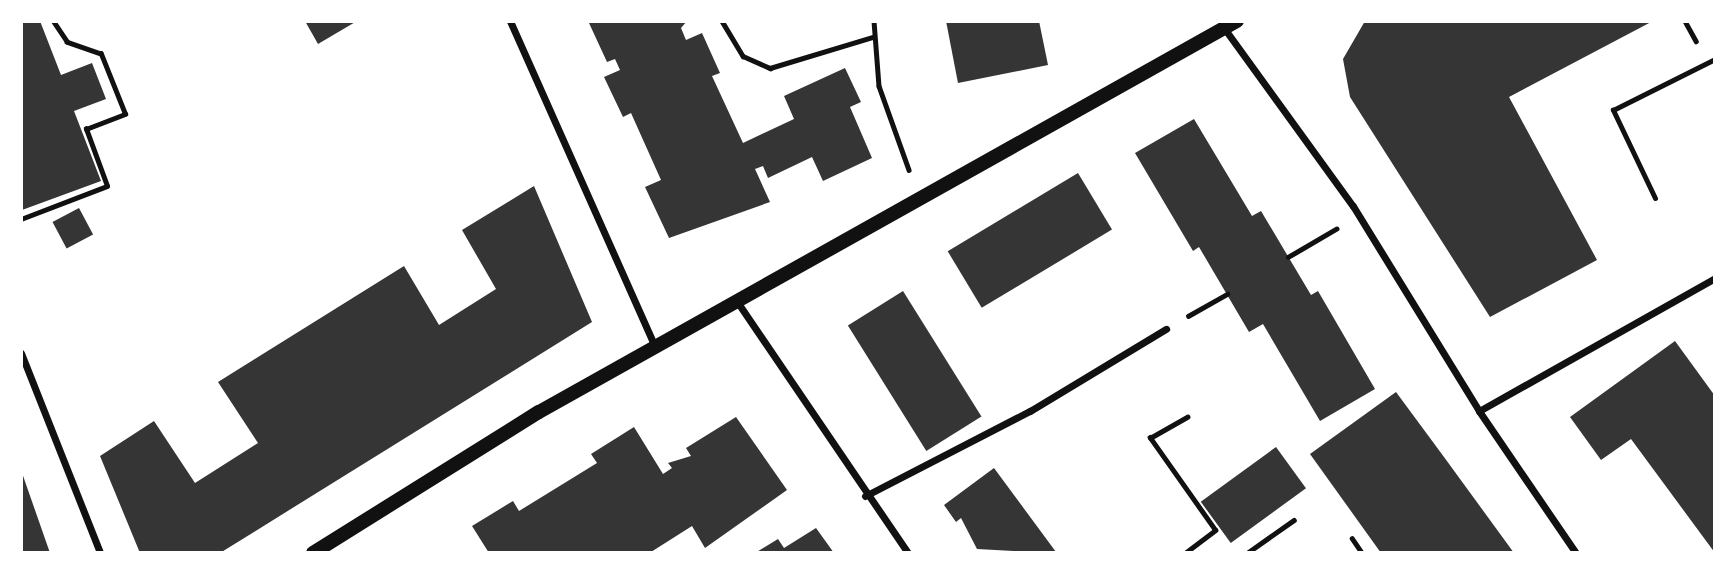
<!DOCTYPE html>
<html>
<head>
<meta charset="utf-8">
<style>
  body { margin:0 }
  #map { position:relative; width:1736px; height:574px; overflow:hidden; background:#fff; font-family:"Varela Round",sans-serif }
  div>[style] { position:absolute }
  .building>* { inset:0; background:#353535; transform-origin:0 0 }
  .path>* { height:4.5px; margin:-2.25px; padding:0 2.25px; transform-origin:2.25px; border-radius:2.25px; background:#111 }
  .service>* { height:5px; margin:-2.5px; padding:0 2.5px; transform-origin:2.5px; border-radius:2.5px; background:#111 }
  .minor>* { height:7px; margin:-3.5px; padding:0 3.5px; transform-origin:3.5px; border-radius:3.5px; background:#111 }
  .secondary>* { height:14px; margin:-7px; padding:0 7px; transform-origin:7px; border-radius:7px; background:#111 }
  span { translate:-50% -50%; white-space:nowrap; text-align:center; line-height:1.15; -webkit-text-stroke:7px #fff; paint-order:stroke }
  .frame { position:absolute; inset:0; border:23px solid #fff; pointer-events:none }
</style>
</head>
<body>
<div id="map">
  <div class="building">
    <i style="clip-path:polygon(21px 21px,40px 21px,61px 75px,92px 63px,106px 99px,74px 111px,101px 181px,22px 210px)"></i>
    <i style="clip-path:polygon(305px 21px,357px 21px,318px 44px)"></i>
    <i style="clip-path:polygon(687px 21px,681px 28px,686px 40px,702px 33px,720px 73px,712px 76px,743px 143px,794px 119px,784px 96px,845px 68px,861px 102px,850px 107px,872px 158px,823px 181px,812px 157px,768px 178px,763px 166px,755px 169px,770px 202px,669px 238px,645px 187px,661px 180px,631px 113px,623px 117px,604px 77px,620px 70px,615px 59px,607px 62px,589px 23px)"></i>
    <i style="clip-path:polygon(946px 21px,1039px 21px,1048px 65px,958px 83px)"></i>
    <i style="clip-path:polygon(1365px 21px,1653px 21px,1509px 97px,1597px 260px,1490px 317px,1350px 97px,1343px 59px)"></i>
    <i style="clip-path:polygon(1194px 119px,1252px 216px,1261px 211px,1311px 295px,1318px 291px,1375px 389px,1320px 421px,1263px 324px,1249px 332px,1199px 247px,1193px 251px,1135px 153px)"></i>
    <i style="left:1078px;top:173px;width:66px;height:152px;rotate:59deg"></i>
    <i style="clip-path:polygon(534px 186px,592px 322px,220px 553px,140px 553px,100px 456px,154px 421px,195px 483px,258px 443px,218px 382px,404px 266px,439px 325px,496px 289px,462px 230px)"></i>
    <i style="left:79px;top:208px;width:30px;height:30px;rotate:62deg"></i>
    <i style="left:903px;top:291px;width:148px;height:65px;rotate:58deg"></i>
    <i style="clip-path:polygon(1675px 341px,1715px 396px,1715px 553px,1631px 439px,1601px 460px,1570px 417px)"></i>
    <i style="clip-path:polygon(1396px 392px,1444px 457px,1514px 553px,1381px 553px,1310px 454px)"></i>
    <i style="clip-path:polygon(736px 417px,787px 490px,705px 548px,692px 526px,651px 552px,489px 553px,472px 526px,513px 501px,519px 511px,597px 463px,591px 454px,634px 427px,663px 474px,672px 468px,668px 463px,691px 456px,686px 448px)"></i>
    <i style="left:1276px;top:447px;width:51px;height:93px;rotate:54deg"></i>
    <i style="clip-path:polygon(994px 468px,1056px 552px,1054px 553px,977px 549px,961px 518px,956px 522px,944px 505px)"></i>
    <i style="clip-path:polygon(21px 470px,50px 553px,21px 553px)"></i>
    <i style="clip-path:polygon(816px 528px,834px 553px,755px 553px,778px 539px,784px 548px)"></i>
  </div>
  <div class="path">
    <i style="left:722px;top:21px;width:41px;rotate:59deg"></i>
    <i style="left:743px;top:56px;width:30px;rotate:24deg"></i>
    <i style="left:770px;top:68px;width:108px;rotate:-16.8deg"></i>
    <i style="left:874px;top:21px;width:65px;rotate:85.6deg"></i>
    <i style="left:879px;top:86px;width:89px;rotate:70.3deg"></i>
    <i style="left:1685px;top:21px;width:23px;rotate:61deg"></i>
    <i style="left:21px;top:219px;width:92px;rotate:-21deg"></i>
    <i style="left:107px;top:186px;width:61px;rotate:-110.2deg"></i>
    <i style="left:86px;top:129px;width:42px;rotate:-21deg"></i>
    <i style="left:125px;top:114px;width:65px;rotate:-111.8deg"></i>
    <i style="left:101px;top:54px;width:36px;rotate:-161deg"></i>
    <i style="left:67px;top:42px;width:25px;rotate:-124deg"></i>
    <i style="left:1288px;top:257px;width:56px;rotate:-30.3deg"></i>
    <i style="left:1188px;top:316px;width:45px;rotate:-29.4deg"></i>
    <i style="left:1352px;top:538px;width:18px;rotate:56deg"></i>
    <i style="left:1185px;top:553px;width:38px;rotate:-37deg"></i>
    <i style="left:1215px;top:530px;width:113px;rotate:-125.2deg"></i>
    <i style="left:1150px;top:438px;width:43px;rotate:-29.6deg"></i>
    <i style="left:1247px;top:553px;width:57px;rotate:-35.1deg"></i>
  </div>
  <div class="service">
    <i style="left:1655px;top:198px;width:98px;rotate:-115.5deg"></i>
    <i style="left:1613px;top:110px;width:114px;rotate:-26.6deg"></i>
  </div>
  <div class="minor">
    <i style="left:510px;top:21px;width:356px;rotate:66deg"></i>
    <i style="left:1224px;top:28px;width:220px;rotate:54.1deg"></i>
    <i style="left:1353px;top:206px;width:241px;rotate:58.4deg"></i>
    <i style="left:1479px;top:411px;width:172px;rotate:55.7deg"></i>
    <i style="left:736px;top:300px;width:306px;rotate:55.8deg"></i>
    <i style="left:21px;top:353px;width:215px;rotate:68.4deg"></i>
    <i style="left:1479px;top:411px;width:271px;rotate:-29.4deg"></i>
    <i style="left:865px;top:496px;width:186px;rotate:-27.3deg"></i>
    <i style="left:1030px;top:411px;width:159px;rotate:-31.1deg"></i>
  </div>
  <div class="secondary">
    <i style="left:313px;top:553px;width:266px;rotate:-32deg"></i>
    <i style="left:539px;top:412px;width:800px;rotate:-29.26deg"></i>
  </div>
  <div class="frame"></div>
</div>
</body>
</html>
